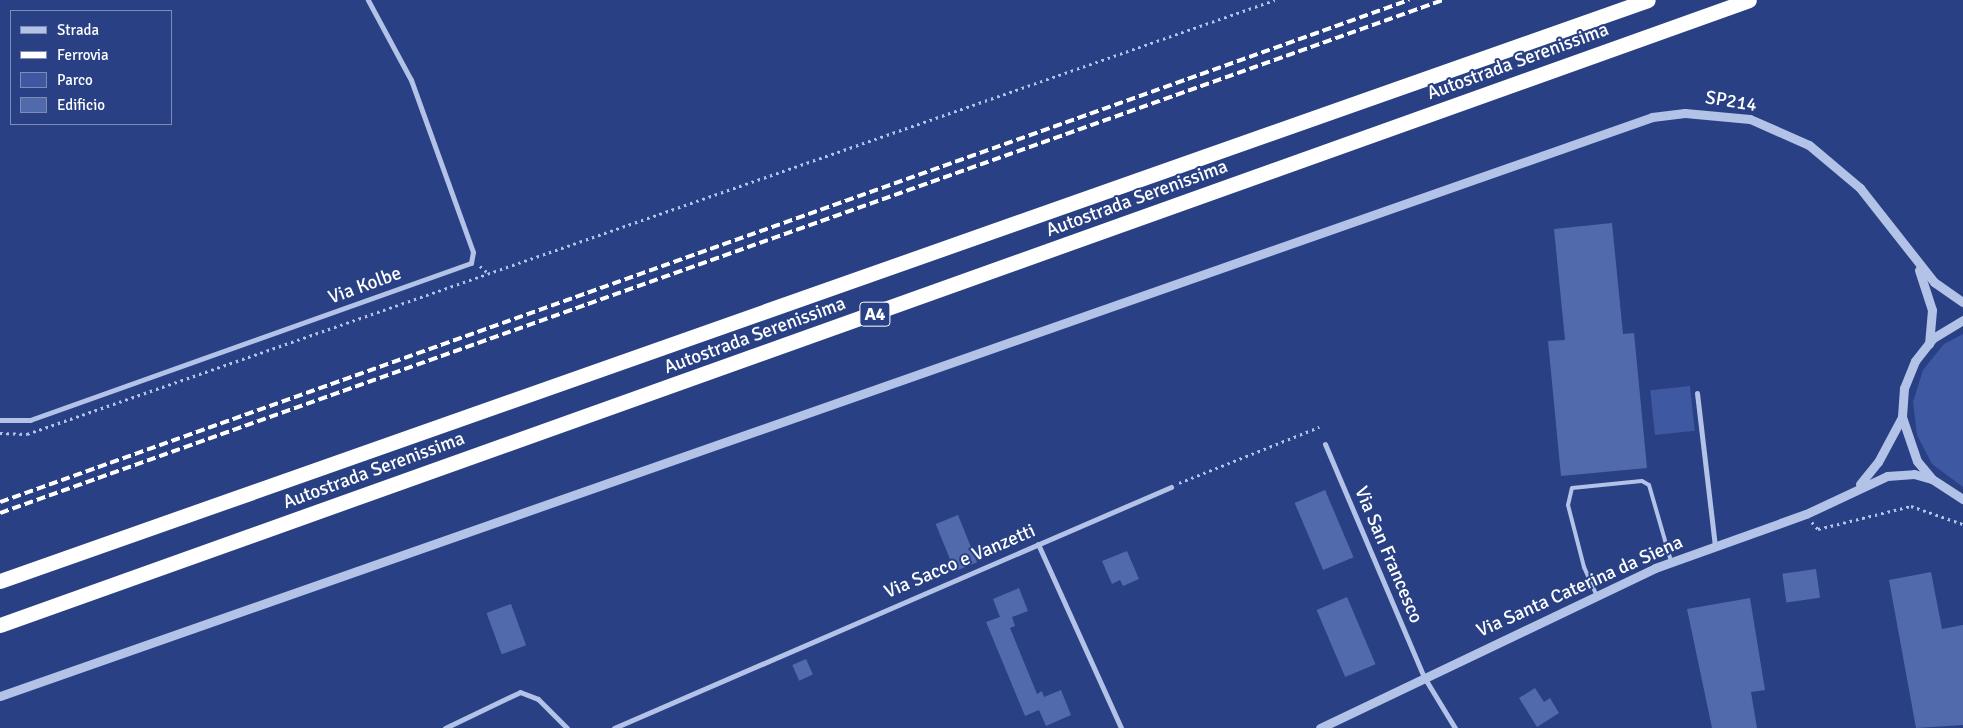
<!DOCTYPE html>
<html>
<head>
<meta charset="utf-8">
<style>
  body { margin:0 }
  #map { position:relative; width:1963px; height:728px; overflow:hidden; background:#294184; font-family:Signika,sans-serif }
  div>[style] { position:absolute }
  .green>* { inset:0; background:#3e59a1; transform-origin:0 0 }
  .building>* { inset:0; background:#516aac; transform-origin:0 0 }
  .path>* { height:2.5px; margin-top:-1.25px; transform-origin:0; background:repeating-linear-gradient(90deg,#b3c2e7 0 2.5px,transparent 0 6.5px) }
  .service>* { height:4px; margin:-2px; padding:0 2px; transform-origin:2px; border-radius:2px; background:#b3c2e7 }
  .minor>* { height:5px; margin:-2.5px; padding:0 2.5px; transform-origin:2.5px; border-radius:2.5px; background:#b3c2e7 }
  .tertiary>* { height:9px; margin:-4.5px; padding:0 4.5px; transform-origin:4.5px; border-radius:4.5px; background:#b3c2e7 }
  .motorway>* { height:15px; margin:-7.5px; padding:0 7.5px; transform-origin:7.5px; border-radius:7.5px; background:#fff }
  .rail>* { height:4px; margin-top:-2px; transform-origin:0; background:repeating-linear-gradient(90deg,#fff 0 9px,transparent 0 13px) }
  span { translate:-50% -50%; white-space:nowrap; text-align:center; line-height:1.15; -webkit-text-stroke:4px #294184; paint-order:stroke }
  .shield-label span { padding:1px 4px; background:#294184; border:1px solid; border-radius:4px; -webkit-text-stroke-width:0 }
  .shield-label { font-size:18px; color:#fff; font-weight:700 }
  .street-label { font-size:19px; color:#fff }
  .legend { position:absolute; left:10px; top:10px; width:162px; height:115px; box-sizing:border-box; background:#294184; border:1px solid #7f8db5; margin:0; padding:6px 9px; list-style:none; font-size:15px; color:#fff }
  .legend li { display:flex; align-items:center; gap:10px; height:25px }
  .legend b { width:25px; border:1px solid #7f8db5 }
</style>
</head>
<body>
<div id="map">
  <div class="green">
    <i style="clip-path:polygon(1963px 334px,1963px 487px,1932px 464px,1917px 435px,1913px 402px,1923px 370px,1944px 344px)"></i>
    <i style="left:1690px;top:386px;width:45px;height:40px;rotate:84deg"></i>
  </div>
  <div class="building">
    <i style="clip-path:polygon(1612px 223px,1623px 334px,1634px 333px,1647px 468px,1561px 476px,1548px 341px,1565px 340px,1554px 229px)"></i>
    <i style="left:1325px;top:490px;width:73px;height:33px;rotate:67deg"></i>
    <i style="left:958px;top:515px;width:51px;height:24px;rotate:68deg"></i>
    <i style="clip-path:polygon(1127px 551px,1139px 579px,1123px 586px,1120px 580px,1112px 584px,1102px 561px)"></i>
    <i style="left:1816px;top:569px;width:29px;height:34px;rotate:82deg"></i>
    <i style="clip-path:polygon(1931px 572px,1942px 629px,1963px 625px,1963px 725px,1916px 728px,1889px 580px)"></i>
    <i style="clip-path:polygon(1019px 588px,1028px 611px,1012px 617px,1015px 626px,1010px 628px,1037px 694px,1042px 691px,1044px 697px,1061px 690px,1071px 715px,1046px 726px,1039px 710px,1025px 716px,986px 622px,1000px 617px,993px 599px)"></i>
    <i style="left:1347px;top:597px;width:73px;height:33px;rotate:67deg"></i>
    <i style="clip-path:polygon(1750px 598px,1765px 690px,1751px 692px,1757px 728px,1712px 728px,1687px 609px)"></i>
    <i style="left:511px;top:604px;width:44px;height:26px;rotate:70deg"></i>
    <i style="left:806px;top:659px;width:17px;height:15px;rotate:66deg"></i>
    <i style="clip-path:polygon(1535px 688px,1544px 702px,1550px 698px,1559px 713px,1537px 727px,1519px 698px)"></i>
  </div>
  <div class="path">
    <i style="left:480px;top:266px;width:11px;rotate:41deg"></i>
    <i style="left:0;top:433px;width:27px;rotate:2deg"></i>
    <i style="left:27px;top:434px;width:1321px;rotate:-19.18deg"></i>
    <i style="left:1179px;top:483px;width:151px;rotate:-21.8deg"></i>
    <i style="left:1812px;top:522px;width:9px;rotate:49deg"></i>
    <i style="left:1818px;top:529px;width:96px;rotate:-13.9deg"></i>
    <i style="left:1911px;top:506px;width:55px;rotate:19.1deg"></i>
  </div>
  <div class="service">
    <i style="left:1596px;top:594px;width:30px;rotate:-114deg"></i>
    <i style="left:1584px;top:567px;width:64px;rotate:-104.5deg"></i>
    <i style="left:1568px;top:505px;width:17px;rotate:-77deg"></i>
    <i style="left:1572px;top:488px;width:70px;rotate:-5.7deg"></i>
    <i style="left:1642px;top:481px;width:8px;rotate:30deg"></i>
    <i style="left:1649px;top:485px;width:79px;rotate:73.9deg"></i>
  </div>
  <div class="minor">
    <i style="left:1697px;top:393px;width:154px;rotate:83.3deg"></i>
    <i style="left:0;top:420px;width:30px"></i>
    <i style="left:30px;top:420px;width:468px;rotate:-19.6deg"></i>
    <i style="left:471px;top:263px;width:11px;rotate:-80deg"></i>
    <i style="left:473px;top:252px;width:183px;rotate:-109.8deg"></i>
    <i style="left:411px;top:80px;width:91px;rotate:-118.3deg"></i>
    <i style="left:1325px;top:444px;width:253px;rotate:67deg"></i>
    <i style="left:1424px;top:677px;width:60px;rotate:58.7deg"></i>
    <i style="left:1038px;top:544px;width:202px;rotate:65.7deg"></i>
    <i style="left:445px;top:728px;width:83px;rotate:-25.6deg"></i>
    <i style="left:520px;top:692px;width:19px;rotate:21deg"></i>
    <i style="left:538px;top:699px;width:41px;rotate:45deg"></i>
    <i style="left:614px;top:728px;width:607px;rotate:-23.4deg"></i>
  </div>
  <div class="tertiary">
    <i style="left:1919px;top:270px;width:42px;rotate:72deg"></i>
    <i style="left:1932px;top:310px;width:34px;rotate:95deg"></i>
    <i style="left:1963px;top:320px;width:35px;rotate:149deg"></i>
    <i style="left:1933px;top:338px;width:29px;rotate:128deg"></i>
    <i style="left:1915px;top:361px;width:29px;rotate:112deg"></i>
    <i style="left:1904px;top:388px;width:29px;rotate:94deg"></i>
    <i style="left:1902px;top:417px;width:46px;rotate:71.2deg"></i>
    <i style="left:1917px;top:461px;width:23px;rotate:50deg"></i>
    <i style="left:1932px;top:479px;width:37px;rotate:33deg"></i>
    <i style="left:1860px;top:484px;width:28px;rotate:-51deg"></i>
    <i style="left:1878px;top:462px;width:51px;rotate:-61.9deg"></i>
    <i style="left:0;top:696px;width:1751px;rotate:-19.31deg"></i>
    <i style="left:1652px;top:117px;width:33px;rotate:-7deg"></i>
    <i style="left:1685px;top:113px;width:65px;rotate:5.3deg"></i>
    <i style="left:1750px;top:119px;width:64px;rotate:23.8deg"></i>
    <i style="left:1809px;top:145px;width:67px;rotate:40.1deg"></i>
    <i style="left:1860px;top:188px;width:120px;rotate:51.8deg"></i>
    <i style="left:1934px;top:282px;width:35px;rotate:35deg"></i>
    <i style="left:1320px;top:728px;width:371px;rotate:-25.5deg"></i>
    <i style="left:1655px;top:568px;width:160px;rotate:-19.7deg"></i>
    <i style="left:1806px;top:514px;width:89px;rotate:-25.1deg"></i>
    <i style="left:1887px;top:476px;width:27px;rotate:-4deg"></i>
    <i style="left:1914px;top:474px;width:19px;rotate:16deg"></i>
  </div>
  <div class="motorway">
    <i style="left:0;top:581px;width:1747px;rotate:-19.42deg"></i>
    <i style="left:0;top:625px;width:1857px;rotate:-19.66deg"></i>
  </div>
  <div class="rail">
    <i style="left:0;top:502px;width:1496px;rotate:-19.61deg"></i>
    <i style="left:0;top:513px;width:1531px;rotate:-19.57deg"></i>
  </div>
  <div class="shield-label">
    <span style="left:875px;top:314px">A4</span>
  </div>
  <div class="street-label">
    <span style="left:1518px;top:62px;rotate:-20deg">Autostrada Serenissima</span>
    <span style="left:1731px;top:102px;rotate:9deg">SP214</span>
    <span style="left:1137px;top:199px;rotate:-20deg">Autostrada Serenissima</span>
    <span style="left:365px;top:286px;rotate:-20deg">Via Kolbe</span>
    <span style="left:755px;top:336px;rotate:-20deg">Autostrada Serenissima</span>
    <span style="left:374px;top:471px;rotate:-20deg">Autostrada Serenissima</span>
    <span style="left:1388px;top:555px;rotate:67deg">Via San Francesco</span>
    <span style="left:960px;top:562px;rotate:-23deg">Via Sacco e Vanzetti</span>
    <span style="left:1580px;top:587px;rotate:-24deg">Via Santa Caterina da Siena</span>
  </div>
  <ul class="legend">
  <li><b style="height:6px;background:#b3c2e7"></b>Strada</li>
  <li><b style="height:6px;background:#fff"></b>Ferrovia</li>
  <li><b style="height:14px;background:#3e59a1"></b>Parco</li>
  <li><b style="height:14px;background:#516aac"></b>Edificio</li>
  </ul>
</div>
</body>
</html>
